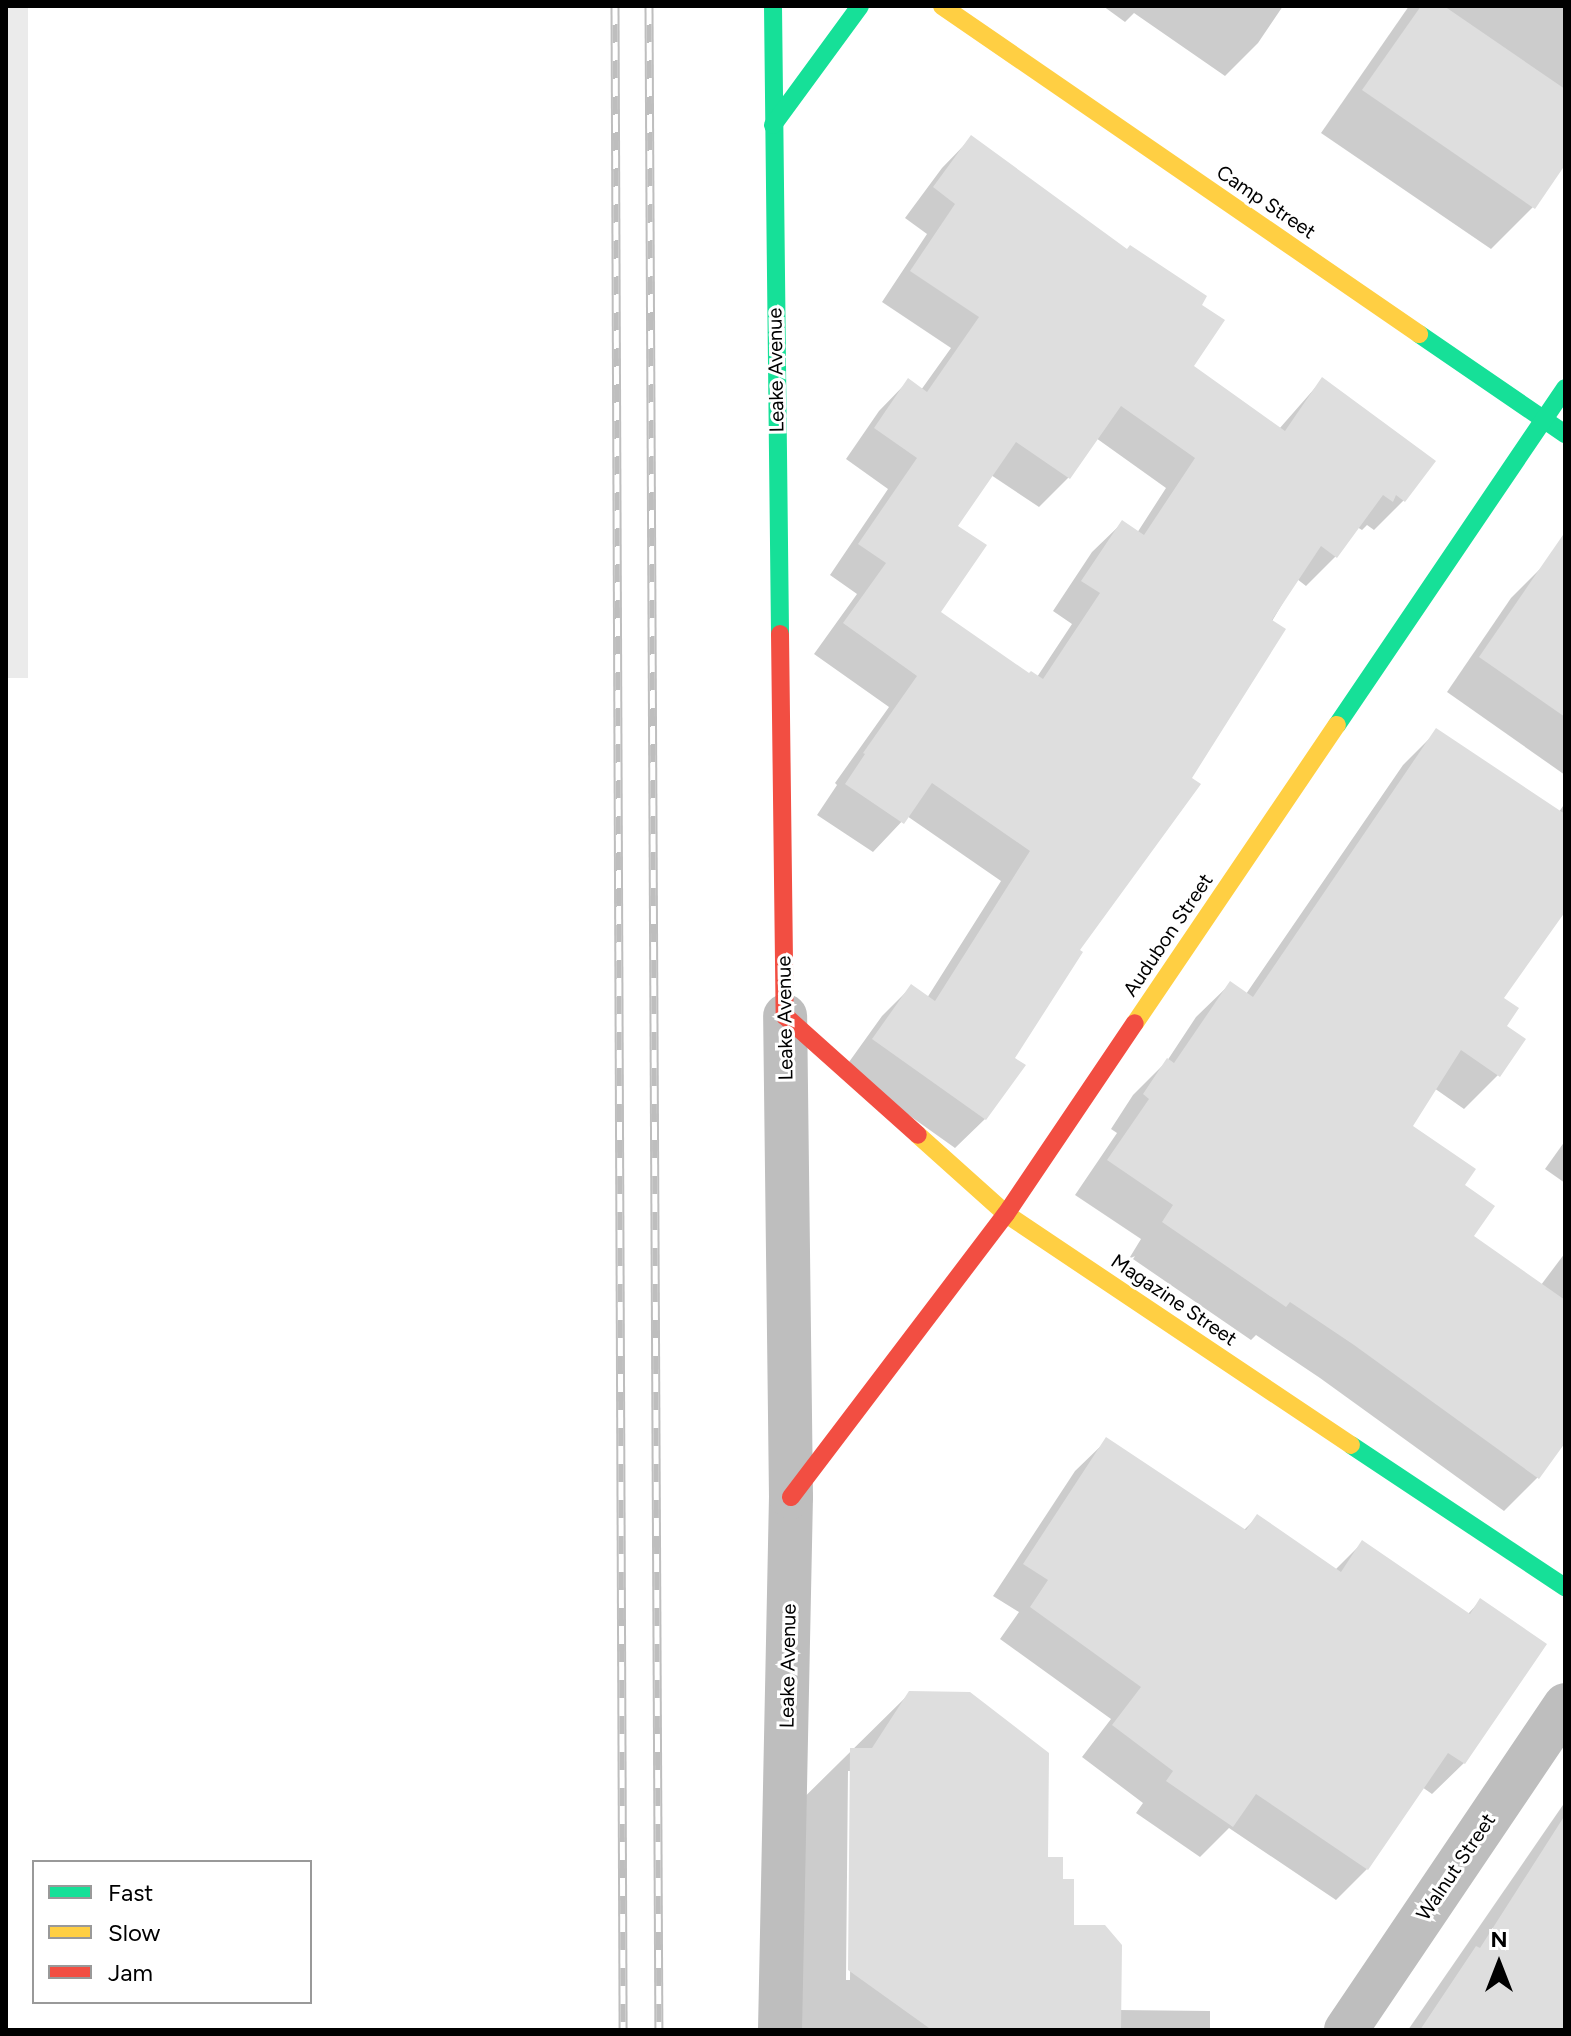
<!DOCTYPE html>
<html>
<head>
<meta charset="utf-8">
<style>
  body { margin:0 }
  #map { position:relative; width:1571px; height:2036px; overflow:hidden; background:#fff; font-family:Figtree,sans-serif }
  div>[style] { position:absolute }
  .green>* { inset:0; background:#ebebeb; transform-origin:0 0 }
  .shadow>* { inset:0; background:#0003 }
  .building>* { inset:0; background:#dedede }
  .street>* { height:44px; margin:-22px; padding:0 22px; transform-origin:22px; border-radius:22px; background:#bebebe }
  .fast>* { height:18px; margin:-9px; padding:0 9px; transform-origin:9px; border-radius:9px; background:#16e098 }
  .slow>* { height:18px; margin:-9px; padding:0 9px; transform-origin:9px; border-radius:9px; background:#ffcf43 }
  .jam>* { height:18px; margin:-9px; padding:0 9px; transform-origin:9px; border-radius:9px; background:#f24e42 }
  .rail>* { height:9px; margin-top:-4.5px; transform-origin:0; background:repeating-linear-gradient(90deg,#fff 0 18px,#bebebe 0 36px); box-sizing:border-box; border-block:2px solid #bebebe }
  span { translate:-50% -50%; white-space:nowrap; text-align:center; line-height:1.15; -webkit-text-stroke:6px #fff; paint-order:stroke }
  .street-label { font-size:20px; color:#000 }
  .frame { position:absolute; inset:0; border:8px solid #000; pointer-events:none }
  .legend { position:absolute; left:32px; top:1860px; width:280px; height:144px; box-sizing:border-box; background:#fff; border:2px solid #999; margin:0; padding:10px 14px; list-style:none; font-size:24px; color:#000 }
  .legend li { display:flex; align-items:center; gap:16px; height:40px }
  .legend b { width:40px; border:2px solid #999 }
  .north { position:absolute; left:1459px; top:1924px; width:80px; height:80px; -webkit-text-stroke:6px #fff; paint-order:stroke; rotate:0deg; font-size:22px; font-weight:700; line-height:32px; text-align:center; color:#000 }
  .north::after { content:''; display:block; margin:auto; width:28px; height:36px; background:#000; clip-path:polygon(50% 0,100% 100%,50% 72%,0 100%) }
</style>
</head>
<body>
<div id="map">
  <div class="green">
    <i style="left:6px;top:6px;width:22px;height:672px"></i>
  </div>
  <div class="shadow">
    <i style="clip-path:polygon(1103px 6px,1283px 6px,1258px 43px,1225px 76px,1134px 13px,1125px 22px)"></i>
    <i style="clip-path:polygon(1409px 6px,1565px 6px,1565px 161px,1533px 207px,1491px 249px,1321px 133px)"></i>
    <i style="clip-path:polygon(evenodd,971px 138px,1199px 306px,1191px 367px,1279px 429px,1322px 380px,1404px 500px,1374px 530px,1367px 525px,1362px 530px,1357px 527px,1336px 556px,1306px 586px,1297px 579px,1013px 1058px,985px 1119px,955px 1148px,844px 1069px,882px 1016px,911px 987px,927px 998px,1001px 881px,907px 816px,873px 852px,817px 815px,837px 785px,835px 783px,889px 707px,814px 654px,857px 594px,830px 575px,888px 489px,846px 459px,879px 411px,908px 381px,921px 390px,951px 348px,882px 302px,927px 234px,905px 218px,942px 168px,971px 138px,1096px 438px,1166px 488px,1137px 533px,1122px 523px,1092px 552px,1053px 611px,1072px 624px,1037px 677px,1029px 676px,939px 612px,956px 526px,991px 475px,1039px 507px,1069px 477px,1096px 438px)"></i>
    <i style="clip-path:polygon(1545px 564px,1565px 577px,1565px 775px,1447px 692px,1511px 598px)"></i>
    <i style="clip-path:polygon(1437px 731px,1559px 812px,1565px 803px,1565px 907px,1501px 998px,1504px 1027px,1498px 1075px,1464px 1109px,1434px 1088px,1411px 1126px,1462px 1186px,1472px 1236px,1541px 1285px,1565px 1253px,1565px 1440px,1538px 1477px,1504px 1511px,1320px 1378px,1256px 1335px,1251px 1340px,1130px 1257px,1141px 1239px,1075px 1195px,1117px 1133px,1111px 1129px,1133px 1095px,1167px 1061px,1196px 1017px,1230px 984px,1246px 994px,1403px 765px)"></i>
    <i style="clip-path:polygon(1565px 1141px,1565px 1183px,1545px 1169px)"></i>
    <i style="clip-path:polygon(1107px 1440px,1243px 1531px,1257px 1517px,1335px 1570px,1362px 1543px,1467px 1615px,1480px 1601px,1464px 1763px,1432px 1794px,1422px 1787px,1367px 1869px,1336px 1900px,1229px 1828px,1200px 1857px,1136px 1813px,1143px 1803px,1082px 1757px,1111px 1719px,1000px 1639px,1019px 1612px,993px 1596px,1075px 1471px)"></i>
    <i style="clip-path:polygon(evenodd,910px 1693px,1061px 1881px,1072px 1927px,1119px 2010px,1210px 2011px,1210px 2030px,768px 2030px,771px 1830px,910px 1693px,848px 1771px,852px 1771px,850px 1980px,846px 1980px,848px 1771px)"></i>
    <i style="clip-path:polygon(1565px 1802px,1565px 2030px,1408px 2030px)"></i>
  </div>
  <div class="building">
    <i style="clip-path:polygon(1421px 6px,1444px 6px,1565px 89px,1565px 165px,1535px 209px,1362px 90px)"></i>
    <i style="clip-path:polygon(evenodd,971px 135px,1127px 249px,1130px 245px,1207px 296px,1202px 305px,1225px 320px,1194px 366px,1285px 431px,1322px 377px,1436px 461px,1405px 502px,1396px 495px,1393px 502px,1383px 495px,1337px 558px,1321px 546px,1272px 620px,1286px 629px,1192px 778px,1201px 784px,1080px 950px,1083px 952px,1015px 1058px,1026px 1065px,986px 1120px,872px 1039px,911px 984px,935px 1001px,1030px 851px,932px 783px,904px 824px,845px 784px,865px 754px,863px 753px,917px 676px,843px 623px,886px 563px,858px 544px,917px 458px,874px 428px,908px 378px,927px 392px,979px 317px,910px 271px,955px 204px,933px 187px,971px 135px,1121px 406px,1195px 458px,1144px 535px,1122px 520px,1081px 581px,1100px 593px,1043px 679px,1031px 671px,1029px 673px,941px 612px,987px 545px,958px 526px,1016px 442px,1070px 479px,1121px 406px)"></i>
    <i style="clip-path:polygon(1565px 532px,1565px 717px,1479px 657px)"></i>
    <i style="clip-path:polygon(1436px 728px,1565px 814px,1565px 912px,1504px 998px,1519px 1008px,1507px 1026px,1526px 1039px,1500px 1077px,1461px 1050px,1413px 1126px,1476px 1169px,1465px 1185px,1495px 1206px,1474px 1236px,1565px 1300px,1565px 1443px,1539px 1479px,1354px 1345px,1290px 1302px,1286px 1307px,1162px 1222px,1173px 1205px,1107px 1160px,1149px 1099px,1143px 1094px,1167px 1058px,1174px 1063px,1230px 981px,1253px 997px)"></i>
    <i style="clip-path:polygon(1106px 1437px,1246px 1530px,1257px 1514px,1341px 1572px,1362px 1540px,1470px 1614px,1480px 1598px,1547px 1644px,1465px 1764px,1448px 1753px,1368px 1870px,1256px 1794px,1233px 1827px,1166px 1781px,1173px 1771px,1112px 1725px,1141px 1687px,1030px 1607px,1048px 1580px,1023px 1564px)"></i>
    <i style="clip-path:polygon(909px 1691px,970px 1692px,1049px 1753px,1048px 1857px,1063px 1857px,1063px 1879px,1074px 1879px,1074px 1925px,1105px 1925px,1122px 1945px,1121px 2030px,929px 2028px,848px 1970px,850px 1748px,872px 1748px)"></i>
    <i style="clip-path:polygon(1565px 1815px,1565px 2030px,1420px 2030px,1476px 1946px,1480px 1948px)"></i>
  </div>
  <div class="street">
    <i style="left:780px;top:2030px;width:533px;rotate:-88.82deg"></i>
    <i style="left:791px;top:1497px;width:481px;rotate:-90.7deg"></i>
    <i style="left:1346px;top:2030px;width:392px;rotate:-56deg"></i>
  </div>
  <div class="fast">
    <i style="left:773px;top:6px;width:628px;rotate:89.36deg"></i>
    <i style="left:773px;top:125px;width:147px;rotate:-53.8deg"></i>
    <i style="left:1419px;top:334px;width:177px;rotate:34.4deg"></i>
    <i style="left:1337px;top:725px;width:407px;rotate:-55.9deg"></i>
    <i style="left:1351px;top:1445px;width:257px;rotate:33.6deg"></i>
  </div>
  <div class="slow">
    <i style="left:942px;top:6px;width:579px;rotate:34.51deg"></i>
    <i style="left:1135px;top:1023px;width:360px;rotate:-55.9deg"></i>
    <i style="left:918px;top:1135px;width:118px;rotate:41.9deg"></i>
    <i style="left:1006px;top:1214px;width:415px;rotate:33.8deg"></i>
  </div>
  <div class="jam">
    <i style="left:780px;top:634px;width:382px;rotate:89.3deg"></i>
    <i style="left:785px;top:1016px;width:178px;rotate:41.8deg"></i>
    <i style="left:791px;top:1497px;width:355px;rotate:-52.8deg"></i>
    <i style="left:1006px;top:1214px;width:230px;rotate:-56deg"></i>
  </div>
  <div class="rail">
    <i style="left:615px;top:6px;width:2024px;rotate:89.77deg"></i>
    <i style="left:649px;top:6px;width:2024px;rotate:89.72deg"></i>
  </div>
  <div class="street-label">
    <span style="left:1266px;top:202px;rotate:34deg">Camp Street</span>
    <span style="left:776px;top:370px;rotate:-91deg">Leake Avenue</span>
    <span style="left:1168px;top:935px;rotate:-56deg">Audubon Street</span>
    <span style="left:785px;top:1018px;rotate:-91deg">Leake Avenue</span>
    <span style="left:1174px;top:1300px;rotate:34deg">Magazine Street</span>
    <span style="left:788px;top:1666px;rotate:-89deg">Leake Avenue</span>
    <span style="left:1456px;top:1867px;rotate:-56deg">Walnut Street</span>
  </div>
  <div class="frame"></div>
  <ul class="legend">
  <li><b style="height:10px;background:#16e098"></b>Fast</li>
  <li><b style="height:10px;background:#ffcf43"></b>Slow</li>
  <li><b style="height:10px;background:#f24e42"></b>Jam</li>
  </ul>
  <div class="north">N</div>
</div>
</body>
</html>
